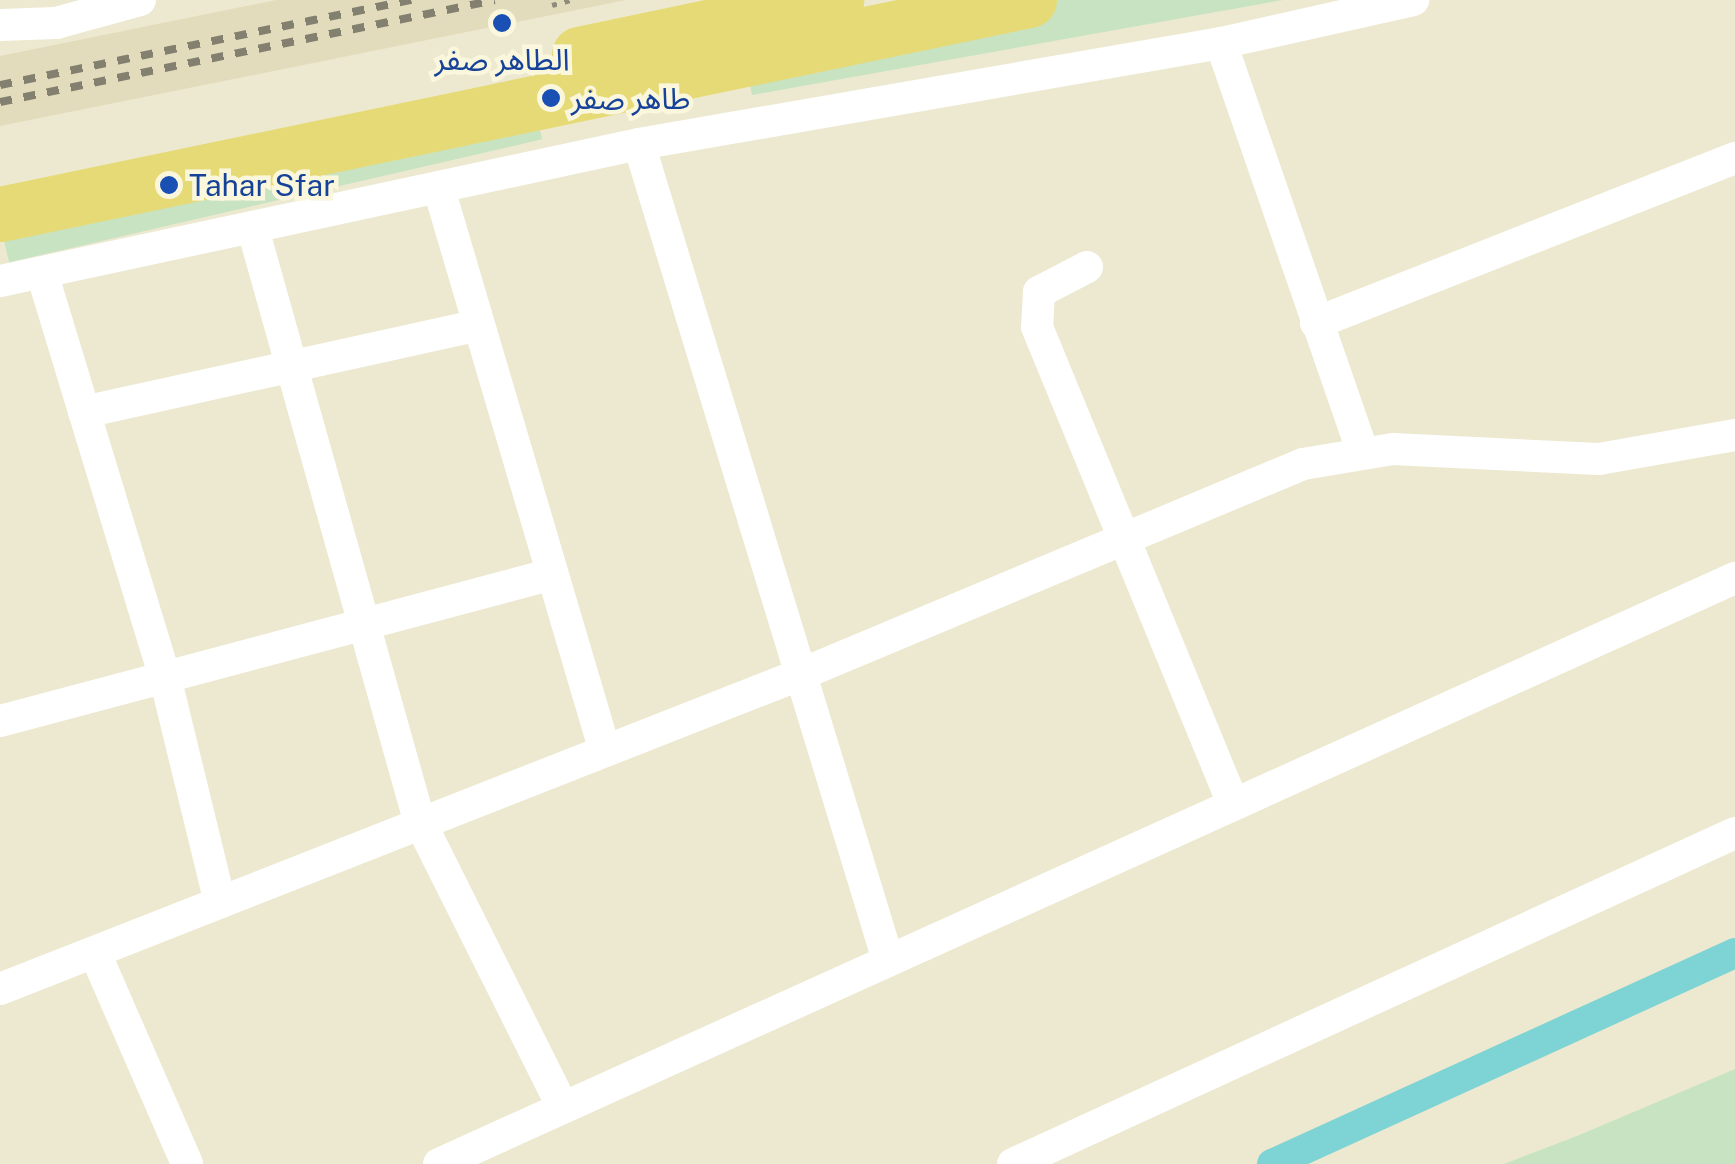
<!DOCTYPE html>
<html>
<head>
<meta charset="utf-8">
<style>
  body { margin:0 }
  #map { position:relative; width:1735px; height:1164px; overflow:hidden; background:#ede9d0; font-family:"Public Sans","Noto Sans Arabic",sans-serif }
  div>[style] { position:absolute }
  .built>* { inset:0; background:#e2dcbc }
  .green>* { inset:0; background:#c8e3c2; transform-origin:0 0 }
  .canal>* { height:30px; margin:-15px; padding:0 15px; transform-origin:15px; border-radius:15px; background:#7ed3d4 }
  .path>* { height:5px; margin-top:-2.5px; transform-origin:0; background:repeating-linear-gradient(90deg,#8f8c7b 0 5px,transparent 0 13px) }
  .street>* { height:32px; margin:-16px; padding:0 16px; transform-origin:16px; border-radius:16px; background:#fff }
  .highway>* { height:55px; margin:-27.5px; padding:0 27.5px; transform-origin:27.5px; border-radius:27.5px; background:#e6da77 }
  .rail>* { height:8px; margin-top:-4px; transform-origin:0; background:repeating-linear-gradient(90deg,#838070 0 12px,transparent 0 24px) }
  .dots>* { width:28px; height:28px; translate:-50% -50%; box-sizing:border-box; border:5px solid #fbf7dd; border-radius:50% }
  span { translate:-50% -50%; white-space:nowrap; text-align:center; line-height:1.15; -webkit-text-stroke:9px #fbf7dd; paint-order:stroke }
  .transit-label { font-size:30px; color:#164399 }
  .left { translate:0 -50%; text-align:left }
</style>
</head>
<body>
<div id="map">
  <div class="built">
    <i style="clip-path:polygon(276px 0,626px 0,0 126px,0 56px)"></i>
  </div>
  <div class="green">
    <i style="clip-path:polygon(1050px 0,1283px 0,752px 95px,746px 66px)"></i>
    <i style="left:536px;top:113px;width:27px;height:547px;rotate:77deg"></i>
    <i style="clip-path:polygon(1735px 1069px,1735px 1164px,1504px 1164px,1577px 1136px)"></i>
  </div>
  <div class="canal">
    <i style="left:1272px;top:1164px;width:509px;rotate:-24.5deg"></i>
  </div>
  <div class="path">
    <i style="left:552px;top:5px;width:20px;rotate:-15deg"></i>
  </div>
  <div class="street">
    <i style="left:0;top:25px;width:56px;rotate:-2deg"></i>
    <i style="left:56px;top:23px;width:87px;rotate:-15.3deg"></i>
    <i style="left:1221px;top:43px;width:432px;rotate:70.9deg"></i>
    <i style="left:639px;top:144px;width:853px;rotate:73.03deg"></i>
    <i style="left:439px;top:189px;width:583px;rotate:73.55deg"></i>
    <i style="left:253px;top:229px;width:614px;rotate:74.31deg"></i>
    <i style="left:419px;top:820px;width:321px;rotate:63.4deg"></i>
    <i style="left:1087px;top:267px;width:54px;rotate:152.5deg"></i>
    <i style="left:1039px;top:292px;width:35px;rotate:93deg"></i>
    <i style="left:1037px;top:327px;width:513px;rotate:67.64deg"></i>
    <i style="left:42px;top:273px;width:422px;rotate:73.1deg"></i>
    <i style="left:165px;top:677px;width:232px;rotate:76.3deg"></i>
    <i style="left:0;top:281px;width:654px;rotate:-12.1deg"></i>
    <i style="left:639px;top:144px;width:591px;rotate:-9.85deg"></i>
    <i style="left:1221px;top:43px;width:197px;rotate:-12.6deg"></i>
    <i style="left:1316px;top:323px;width:450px;rotate:-21.5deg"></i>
    <i style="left:84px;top:412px;width:401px;rotate:-12.4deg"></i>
    <i style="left:0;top:721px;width:568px;rotate:-14.89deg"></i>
    <i style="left:95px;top:953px;width:230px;rotate:66.4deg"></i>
    <i style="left:0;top:989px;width:864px;rotate:-21.46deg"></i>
    <i style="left:804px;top:673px;width:541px;rotate:-22.73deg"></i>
    <i style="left:1303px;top:464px;width:91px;rotate:-9.5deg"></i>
    <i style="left:1393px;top:449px;width:206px;rotate:2.8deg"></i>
    <i style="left:1599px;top:459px;width:138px;rotate:-10deg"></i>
    <i style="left:439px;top:1164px;width:1422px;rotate:-24.33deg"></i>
    <i style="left:1013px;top:1164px;width:794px;rotate:-24.63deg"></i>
  </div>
  <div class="highway">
    <i style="left:579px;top:54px;width:263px;rotate:-11.9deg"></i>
    <i style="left:0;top:214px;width:1051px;rotate:-11.75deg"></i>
  </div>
  <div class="rail">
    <i style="left:0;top:85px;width:420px;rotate:-11.7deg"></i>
    <i style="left:0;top:102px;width:505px;rotate:-11.64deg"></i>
  </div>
  <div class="dots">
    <i style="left:502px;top:23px;background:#1a4fb4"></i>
    <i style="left:551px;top:98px;background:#1a4fb4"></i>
    <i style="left:169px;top:185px;background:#1a4fb4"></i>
  </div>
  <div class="transit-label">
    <span style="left:502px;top:59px">الطاهر صفر</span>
    <span class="left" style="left:571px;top:98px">طاهر صفر</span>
    <span class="left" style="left:189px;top:185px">Tahar Sfar</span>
  </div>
</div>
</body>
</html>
